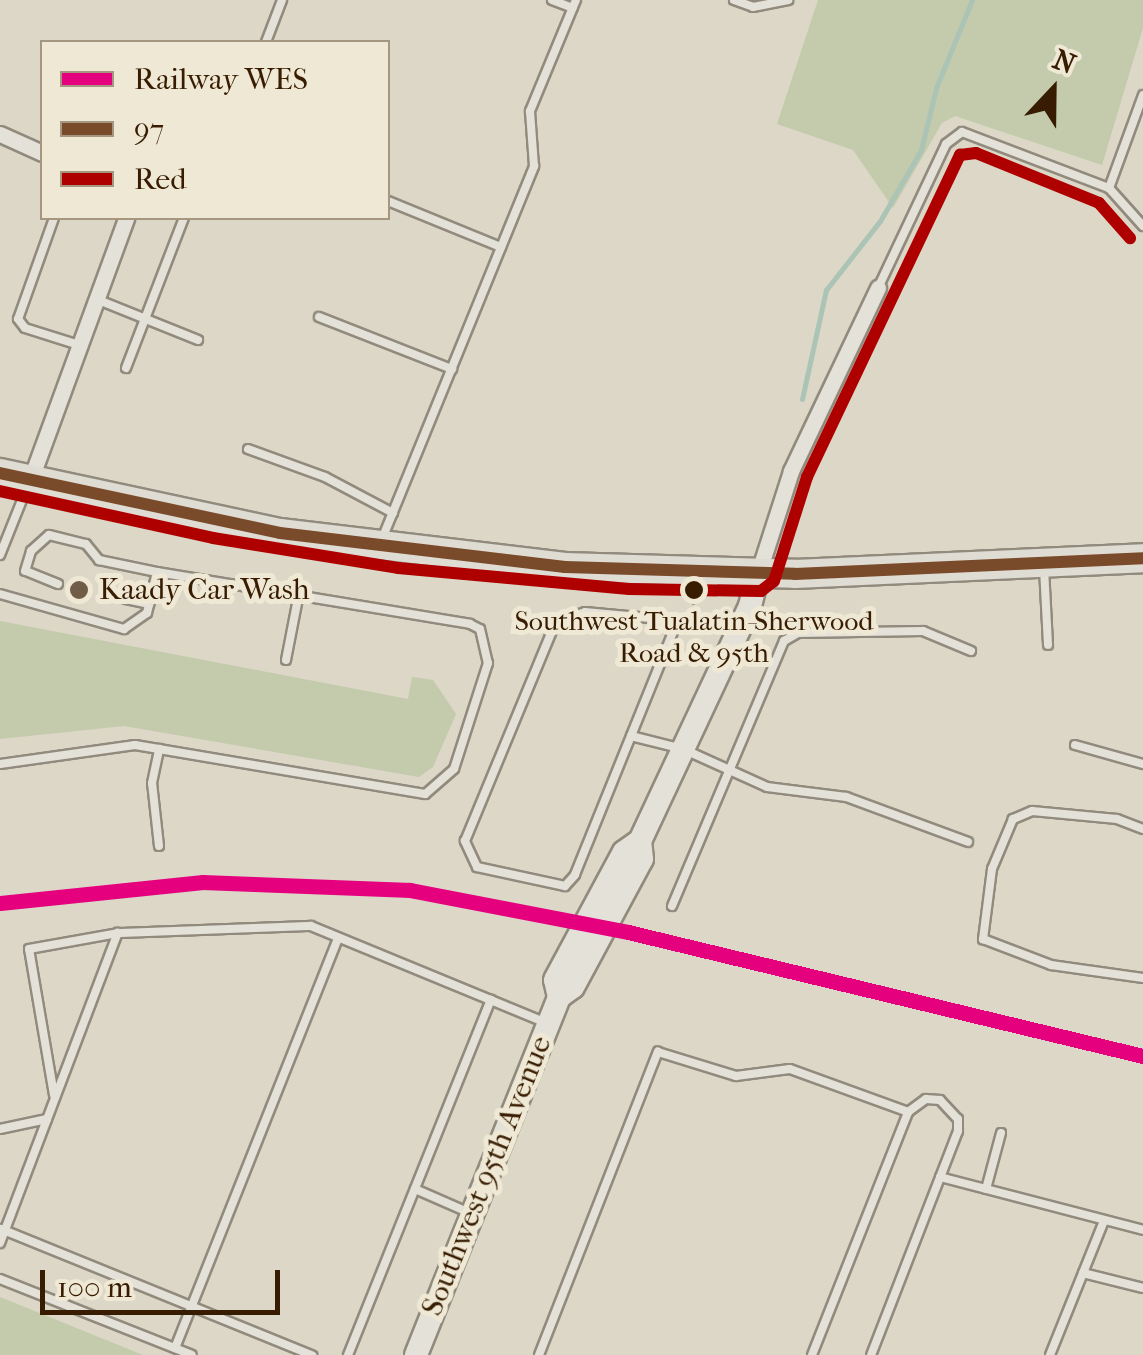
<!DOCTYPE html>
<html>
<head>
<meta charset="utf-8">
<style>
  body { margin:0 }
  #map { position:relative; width:1143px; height:1355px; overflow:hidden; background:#dcd7c6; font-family:"IM FELL French Canon",serif }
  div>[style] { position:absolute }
  .green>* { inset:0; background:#c3cbac }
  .stream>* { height:5px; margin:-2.5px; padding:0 2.5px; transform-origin:2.5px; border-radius:2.5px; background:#abc4b5 }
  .path>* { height:2.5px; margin-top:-1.25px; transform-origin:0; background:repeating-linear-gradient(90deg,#a39e95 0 8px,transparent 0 13px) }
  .roads { filter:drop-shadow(2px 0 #918a7d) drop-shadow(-2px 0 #918a7d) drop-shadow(0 2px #918a7d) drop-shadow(0 -2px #918a7d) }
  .lane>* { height:8px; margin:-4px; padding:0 4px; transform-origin:4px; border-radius:4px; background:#e4e1d9 }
  .street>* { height:15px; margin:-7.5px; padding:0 7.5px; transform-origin:7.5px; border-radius:7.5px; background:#e4e1d9 }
  .secondary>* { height:22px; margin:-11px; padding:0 11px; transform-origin:11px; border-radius:11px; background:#e4e1d9 }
  .highway>* { height:28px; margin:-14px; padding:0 14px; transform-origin:14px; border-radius:14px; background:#dfdcd3 }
  .bus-1>* { height:12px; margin:-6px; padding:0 6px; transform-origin:6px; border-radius:6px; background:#7a4b2a }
  .bus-2>* { height:12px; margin:-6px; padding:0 6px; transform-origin:6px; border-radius:6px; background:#af0000 }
  .rail-1>* { height:15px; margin:-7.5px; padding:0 7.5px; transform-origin:7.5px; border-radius:7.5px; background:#e5007d }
  .dots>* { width:28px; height:28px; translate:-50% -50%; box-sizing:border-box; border:5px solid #eee8d4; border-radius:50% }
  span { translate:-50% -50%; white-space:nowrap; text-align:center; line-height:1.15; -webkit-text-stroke:10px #eee8d4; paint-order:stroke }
  .bus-label { font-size:28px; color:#381c02 }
  .poi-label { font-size:30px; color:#381c02 }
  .left { translate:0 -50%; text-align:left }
  .street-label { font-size:30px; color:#381c02 }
  .legend { position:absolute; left:40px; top:40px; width:350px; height:180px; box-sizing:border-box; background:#eee8d4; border:2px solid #a59680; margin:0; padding:12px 18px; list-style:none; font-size:30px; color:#381c02 }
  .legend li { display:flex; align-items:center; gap:20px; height:50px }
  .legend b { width:50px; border:2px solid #a59680 }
  .north { position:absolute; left:1003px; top:40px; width:100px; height:100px; -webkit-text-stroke:8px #eee8d4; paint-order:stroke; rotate:22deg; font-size:28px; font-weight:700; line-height:40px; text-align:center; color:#381c02 }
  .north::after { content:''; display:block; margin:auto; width:35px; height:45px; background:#381c02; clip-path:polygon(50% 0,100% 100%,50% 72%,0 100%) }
  .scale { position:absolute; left:40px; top:1270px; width:240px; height:45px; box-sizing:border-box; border:5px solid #381c02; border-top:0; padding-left:12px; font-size:30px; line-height:35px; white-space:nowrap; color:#381c02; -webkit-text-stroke:8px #eee8d4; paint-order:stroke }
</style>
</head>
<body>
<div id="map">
  <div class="green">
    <i style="clip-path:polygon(818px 0,1143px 0,1143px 28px,1102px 165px,955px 116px,942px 123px,893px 208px,853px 150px,777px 124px)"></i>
    <i style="clip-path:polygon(0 621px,408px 699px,412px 677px,433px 680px,456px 714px,433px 767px,419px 777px,124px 726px,0 739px)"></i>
    <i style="clip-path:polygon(0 1297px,143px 1355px,0 1355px)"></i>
  </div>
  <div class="stream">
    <i style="left:802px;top:399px;width:112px;rotate:-77.6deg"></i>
    <i style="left:826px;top:290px;width:88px;rotate:-52deg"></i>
    <i style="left:880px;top:221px;width:82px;rotate:-60deg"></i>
    <i style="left:921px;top:150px;width:64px;rotate:-76.4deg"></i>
    <i style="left:936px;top:88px;width:95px;rotate:-67.8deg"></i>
  </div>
  <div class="path">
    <i style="left:693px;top:605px;width:13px;rotate:-86deg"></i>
  </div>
  <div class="roads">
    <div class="lane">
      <i style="left:552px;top:0;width:22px;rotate:21deg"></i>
      <i style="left:734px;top:0;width:20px;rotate:20deg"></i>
      <i style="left:753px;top:7px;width:36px;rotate:-11deg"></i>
      <i style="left:266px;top:42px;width:45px;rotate:-69.1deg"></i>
      <i style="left:1109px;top:188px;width:99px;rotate:-69.9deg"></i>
      <i style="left:388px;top:201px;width:122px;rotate:22.2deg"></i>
      <i style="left:54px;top:218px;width:107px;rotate:109.6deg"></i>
      <i style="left:18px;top:319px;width:11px;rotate:52deg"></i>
      <i style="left:25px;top:328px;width:57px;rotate:17.5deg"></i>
      <i style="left:878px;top:288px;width:159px;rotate:-64.7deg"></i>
      <i style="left:946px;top:144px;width:20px;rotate:-37deg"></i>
      <i style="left:962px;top:132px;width:157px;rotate:20.9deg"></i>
      <i style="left:1109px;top:188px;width:51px;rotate:48.2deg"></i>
      <i style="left:96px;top:299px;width:110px;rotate:21.9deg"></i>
      <i style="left:319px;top:317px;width:143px;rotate:21.4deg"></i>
      <i style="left:126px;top:368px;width:161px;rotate:-68.9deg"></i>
      <i style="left:248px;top:449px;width:82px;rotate:20deg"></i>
      <i style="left:325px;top:477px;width:77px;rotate:27.9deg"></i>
      <i style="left:382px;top:539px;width:403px;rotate:-67.8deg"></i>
      <i style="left:534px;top:166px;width:55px;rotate:-94.2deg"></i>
      <i style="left:530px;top:111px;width:120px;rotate:-67.5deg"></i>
      <i style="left:0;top:555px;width:75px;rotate:-68.2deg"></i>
      <i style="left:1044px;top:568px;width:77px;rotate:87deg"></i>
      <i style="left:58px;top:584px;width:35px;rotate:-158deg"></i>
      <i style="left:25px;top:571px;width:21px;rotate:-73deg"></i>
      <i style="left:31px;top:551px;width:24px;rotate:-42deg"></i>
      <i style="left:49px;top:535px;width:38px;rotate:14deg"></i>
      <i style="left:86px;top:544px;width:21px;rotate:51deg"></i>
      <i style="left:99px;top:560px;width:59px;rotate:11.7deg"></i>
      <i style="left:0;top:594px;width:129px;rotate:15.8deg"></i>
      <i style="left:124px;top:629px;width:28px;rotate:-35deg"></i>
      <i style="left:147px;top:613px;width:42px;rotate:-76.3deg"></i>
      <i style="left:157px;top:572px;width:317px;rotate:9.4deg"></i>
      <i style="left:470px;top:624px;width:11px;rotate:27deg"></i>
      <i style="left:480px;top:629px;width:35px;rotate:77deg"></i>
      <i style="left:488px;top:663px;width:111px;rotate:107.8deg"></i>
      <i style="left:454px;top:769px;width:38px;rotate:139deg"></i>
      <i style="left:425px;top:794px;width:294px;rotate:-170.4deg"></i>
      <i style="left:135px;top:745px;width:136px;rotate:172deg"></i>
      <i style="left:126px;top:599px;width:24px;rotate:12deg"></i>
      <i style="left:585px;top:612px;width:76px;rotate:5.3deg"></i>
      <i style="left:661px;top:619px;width:16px;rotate:30deg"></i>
      <i style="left:675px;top:627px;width:267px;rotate:112deg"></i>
      <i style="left:575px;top:875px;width:15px;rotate:132deg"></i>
      <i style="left:565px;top:886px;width:90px;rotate:-167.8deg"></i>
      <i style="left:477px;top:867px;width:29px;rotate:-115deg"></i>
      <i style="left:465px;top:841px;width:238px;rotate:-67.5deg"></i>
      <i style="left:556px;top:621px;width:30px;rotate:-17deg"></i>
      <i style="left:286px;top:660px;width:63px;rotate:-79deg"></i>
      <i style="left:631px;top:736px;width:54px;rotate:14deg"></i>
      <i style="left:683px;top:749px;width:92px;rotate:24.3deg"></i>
      <i style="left:767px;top:787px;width:80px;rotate:7.2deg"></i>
      <i style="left:846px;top:797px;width:130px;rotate:20.2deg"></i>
      <i style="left:1075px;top:745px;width:71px;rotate:15.6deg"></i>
      <i style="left:1143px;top:829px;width:28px;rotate:-159deg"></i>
      <i style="left:1117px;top:819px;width:85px;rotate:-174.6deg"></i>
      <i style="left:1032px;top:811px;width:21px;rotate:157deg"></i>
      <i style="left:1013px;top:819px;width:54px;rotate:112.8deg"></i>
      <i style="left:992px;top:869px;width:71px;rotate:97.3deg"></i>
      <i style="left:983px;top:939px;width:73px;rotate:20.9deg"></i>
      <i style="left:1051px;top:965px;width:93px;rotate:8deg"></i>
      <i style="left:159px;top:846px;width:63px;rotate:-96.3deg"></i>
      <i style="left:152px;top:783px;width:35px;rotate:-78deg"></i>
      <i style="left:672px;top:906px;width:288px;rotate:-67.1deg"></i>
      <i style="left:784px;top:641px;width:16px;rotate:-30deg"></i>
      <i style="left:798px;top:633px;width:125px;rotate:-0.9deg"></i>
      <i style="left:923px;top:631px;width:52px;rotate:22.6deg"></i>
      <i style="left:54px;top:1095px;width:148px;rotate:-99.7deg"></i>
      <i style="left:29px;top:949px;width:90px;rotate:-10.2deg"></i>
      <i style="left:0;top:1129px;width:48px;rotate:-12deg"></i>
      <i style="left:940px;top:1177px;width:210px;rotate:14.6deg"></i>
      <i style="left:415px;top:1189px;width:60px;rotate:23.6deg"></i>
      <i style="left:986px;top:1189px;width:58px;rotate:-75deg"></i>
      <i style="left:1px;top:1229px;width:336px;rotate:22.1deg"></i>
      <i style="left:0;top:1243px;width:332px;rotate:-69.2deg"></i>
      <i style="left:118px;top:933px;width:193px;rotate:-2.1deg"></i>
      <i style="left:311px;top:926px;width:252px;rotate:22.4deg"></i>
      <i style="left:1083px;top:1273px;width:62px;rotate:14deg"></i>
      <i style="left:0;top:1279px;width:206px;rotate:21.6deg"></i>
      <i style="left:175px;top:1348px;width:441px;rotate:-68.3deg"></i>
      <i style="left:348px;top:1355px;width:383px;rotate:-68.1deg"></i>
      <i style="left:539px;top:1355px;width:326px;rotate:-68.6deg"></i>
      <i style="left:658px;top:1052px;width:82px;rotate:17.1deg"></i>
      <i style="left:736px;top:1076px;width:54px;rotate:-7.4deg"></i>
      <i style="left:790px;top:1069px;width:126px;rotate:20deg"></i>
      <i style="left:812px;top:1355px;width:261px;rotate:-68.4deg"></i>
      <i style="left:908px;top:1112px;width:22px;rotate:-36deg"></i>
      <i style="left:926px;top:1099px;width:14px;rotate:4deg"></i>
      <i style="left:940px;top:1100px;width:26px;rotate:47deg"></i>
      <i style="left:958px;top:1119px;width:12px;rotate:90deg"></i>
      <i style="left:958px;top:1131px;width:240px;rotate:111.2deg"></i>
      <i style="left:1050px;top:1355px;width:144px;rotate:-68.1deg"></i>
    </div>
    <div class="street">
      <i style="left:0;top:134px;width:46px;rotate:24.3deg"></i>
      <i style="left:30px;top:481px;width:280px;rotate:-69.9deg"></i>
      <i style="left:758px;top:574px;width:108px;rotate:-72.2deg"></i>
      <i style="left:791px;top:471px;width:203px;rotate:-64.6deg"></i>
    </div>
    <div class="secondary">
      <i style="left:559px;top:997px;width:17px;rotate:-36deg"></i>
      <i style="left:573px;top:987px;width:145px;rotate:-61.7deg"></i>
      <i style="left:642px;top:859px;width:18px;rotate:-96deg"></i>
      <i style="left:416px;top:1355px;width:386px;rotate:-68.2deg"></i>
      <i style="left:559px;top:997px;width:17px;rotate:-103deg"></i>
      <i style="left:555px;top:980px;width:145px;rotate:-61.7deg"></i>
      <i style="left:624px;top:852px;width:19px;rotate:-35deg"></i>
      <i style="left:640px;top:841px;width:259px;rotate:-64.9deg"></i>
      <i style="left:750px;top:606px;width:33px;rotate:-76deg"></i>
    </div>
    <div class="highway">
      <i style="left:0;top:473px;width:286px;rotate:12.1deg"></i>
      <i style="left:280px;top:533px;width:287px;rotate:6.8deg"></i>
      <i style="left:565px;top:567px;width:230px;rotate:1.7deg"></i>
      <i style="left:795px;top:574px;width:348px;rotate:-2.6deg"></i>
    </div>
  </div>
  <div class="bus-1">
    <i style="left:0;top:473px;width:286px;rotate:12.1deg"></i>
    <i style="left:280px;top:533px;width:287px;rotate:6.8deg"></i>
    <i style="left:565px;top:567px;width:230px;rotate:1.7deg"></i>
    <i style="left:795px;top:574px;width:348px;rotate:-2.6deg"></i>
  </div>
  <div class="bus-2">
    <i style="left:0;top:491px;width:218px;rotate:12.4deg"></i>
    <i style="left:213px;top:538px;width:187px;rotate:9.2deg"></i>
    <i style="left:398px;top:568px;width:232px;rotate:5.2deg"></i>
    <i style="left:629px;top:589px;width:132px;rotate:0.9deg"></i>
    <i style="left:761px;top:591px;width:16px;rotate:-38deg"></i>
    <i style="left:774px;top:581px;width:109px;rotate:-72.4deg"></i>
    <i style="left:807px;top:477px;width:357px;rotate:-64.6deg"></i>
    <i style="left:960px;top:155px;width:16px;rotate:-7deg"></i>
    <i style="left:976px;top:153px;width:133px;rotate:22.1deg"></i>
    <i style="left:1099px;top:203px;width:47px;rotate:48.5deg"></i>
  </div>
  <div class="rail-1">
    <i style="left:0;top:903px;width:204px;rotate:-5.9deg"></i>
    <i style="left:203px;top:882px;width:207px;rotate:2.2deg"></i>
    <i style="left:410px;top:890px;width:222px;rotate:10.9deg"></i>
    <i style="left:628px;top:932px;width:530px;rotate:13.54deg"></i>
  </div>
  <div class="dots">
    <i style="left:79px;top:590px;background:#715d47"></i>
    <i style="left:694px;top:590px;background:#381c02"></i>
  </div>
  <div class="bus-label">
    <span style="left:694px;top:637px">Southwest Tualatin-Sherwood<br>Road &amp; 95th</span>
  </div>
  <div class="poi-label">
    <span class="left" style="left:99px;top:590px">Kaady Car Wash</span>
  </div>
  <div class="street-label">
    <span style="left:487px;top:1176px;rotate:-68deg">Southwest 95th Avenue</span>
  </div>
  <ul class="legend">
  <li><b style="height:12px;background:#e5007d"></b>Railway WES</li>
  <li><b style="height:12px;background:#7a4b2a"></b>97</li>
  <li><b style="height:12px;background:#af0000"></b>Red</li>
  </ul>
  <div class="north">N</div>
  <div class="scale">100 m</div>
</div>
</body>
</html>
